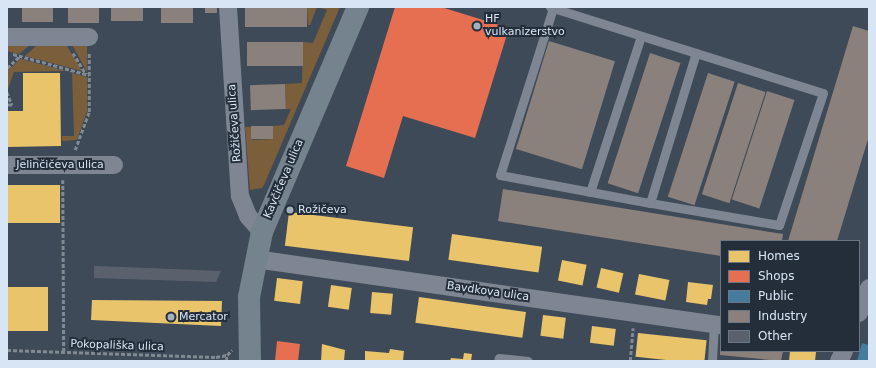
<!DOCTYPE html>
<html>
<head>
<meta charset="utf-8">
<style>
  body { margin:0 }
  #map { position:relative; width:876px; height:368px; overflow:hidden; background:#3e4a58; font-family:"DejaVu Sans",sans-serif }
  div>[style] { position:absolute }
  .green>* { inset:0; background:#7b5e3a }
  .homes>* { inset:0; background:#e9c46a; transform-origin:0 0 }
  .shops>* { inset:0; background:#e76f51 }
  .public>* { inset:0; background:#457b9d }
  .industry>* { inset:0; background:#8a817c; transform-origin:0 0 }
  .building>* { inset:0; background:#5a616d }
  .path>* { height:2.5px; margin-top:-1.25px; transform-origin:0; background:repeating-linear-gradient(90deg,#818993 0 4px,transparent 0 6px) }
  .lane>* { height:9px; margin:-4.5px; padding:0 4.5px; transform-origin:4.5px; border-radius:4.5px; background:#7d8692 }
  .street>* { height:18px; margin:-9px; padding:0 9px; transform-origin:9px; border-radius:9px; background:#7d8692 }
  .secondary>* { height:22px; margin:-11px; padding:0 11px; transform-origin:11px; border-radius:11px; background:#75838e }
  .dots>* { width:11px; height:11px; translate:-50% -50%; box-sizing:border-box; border:2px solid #242e3a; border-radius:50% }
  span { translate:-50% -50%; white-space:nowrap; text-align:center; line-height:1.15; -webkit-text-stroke:4px #242e3a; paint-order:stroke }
  .poi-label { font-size:11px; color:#d8e5f5 }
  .left { translate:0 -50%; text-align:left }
  .street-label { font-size:11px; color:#d8e5f5 }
  .frame { position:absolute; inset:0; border:8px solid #d8e5f5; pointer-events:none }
  .legend { position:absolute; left:720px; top:240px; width:140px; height:112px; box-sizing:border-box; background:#242e3a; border:1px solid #6c7785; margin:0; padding:5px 7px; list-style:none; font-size:12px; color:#d8e5f5 }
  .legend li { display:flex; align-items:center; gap:8px; height:20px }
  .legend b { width:20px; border:1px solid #6c7785 }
</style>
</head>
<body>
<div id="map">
  <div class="green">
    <i style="clip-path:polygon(307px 7px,340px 7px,264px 185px,262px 188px,250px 190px,245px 127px,251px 127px,252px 140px,273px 139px,273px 126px,284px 125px,291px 109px,286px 109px,285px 84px,302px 83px,303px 42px,313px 43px,327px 10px,317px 7px,310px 25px,308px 25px)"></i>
    <i style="clip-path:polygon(7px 41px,35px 41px,19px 54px,7px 51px)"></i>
    <i style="clip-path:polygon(70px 41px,87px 41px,87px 72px)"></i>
    <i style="clip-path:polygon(36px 46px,67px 46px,82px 71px,25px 56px)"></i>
    <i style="clip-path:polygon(20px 59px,21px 59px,66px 71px,14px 72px,8px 89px,7px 71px)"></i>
    <i style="clip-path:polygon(72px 73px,87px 77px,87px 111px,77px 140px,62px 141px,62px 136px,74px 136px)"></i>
  </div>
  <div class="homes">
    <i style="clip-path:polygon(23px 73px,60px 73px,61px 146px,7px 147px,7px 111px,23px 111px)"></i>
    <i style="left:7px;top:185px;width:53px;height:38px"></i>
    <i style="left:289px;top:212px;width:125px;height:34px;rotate:7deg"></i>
    <i style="left:452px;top:234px;width:91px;height:26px;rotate:8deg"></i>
    <i style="left:562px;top:260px;width:25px;height:21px;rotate:11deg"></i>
    <i style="left:601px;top:268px;width:23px;height:20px;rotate:13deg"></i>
    <i style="left:639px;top:274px;width:31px;height:21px;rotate:11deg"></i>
    <i style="left:277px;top:278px;width:26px;height:23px;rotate:7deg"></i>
    <i style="clip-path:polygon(688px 282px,713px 285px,711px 299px,708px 299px,707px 305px,686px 302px)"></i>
    <i style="left:331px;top:285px;width:21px;height:22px;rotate:8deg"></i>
    <i style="left:7px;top:287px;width:41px;height:44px"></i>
    <i style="left:372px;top:292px;width:21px;height:21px;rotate:5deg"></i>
    <i style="left:419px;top:297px;width:108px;height:26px;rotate:8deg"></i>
    <i style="clip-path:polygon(92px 300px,222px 301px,221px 326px,91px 320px)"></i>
    <i style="left:543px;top:315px;width:23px;height:21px;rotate:7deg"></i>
    <i style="left:592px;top:326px;width:24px;height:17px;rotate:7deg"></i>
    <i style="left:638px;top:333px;width:69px;height:24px;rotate:6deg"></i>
    <i style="clip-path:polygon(322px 344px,345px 350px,344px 361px,321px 361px)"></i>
    <i style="clip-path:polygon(390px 349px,404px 351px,403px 361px,365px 361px,365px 351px,389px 353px)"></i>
    <i style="clip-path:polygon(790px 351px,816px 352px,815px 361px,789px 361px)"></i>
    <i style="clip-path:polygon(464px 353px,472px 354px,471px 361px,450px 361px,451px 358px,463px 359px)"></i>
  </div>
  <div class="shops">
    <i style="clip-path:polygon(395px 7px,441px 7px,509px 28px,475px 138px,403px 116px,384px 178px,346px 166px)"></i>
    <i style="clip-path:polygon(277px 341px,300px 344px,298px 361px,275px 361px)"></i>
  </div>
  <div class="public">
    <i style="clip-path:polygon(862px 343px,869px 345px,869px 361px,857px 361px)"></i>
  </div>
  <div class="industry">
    <i style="left:22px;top:7px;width:31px;height:15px"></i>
    <i style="left:68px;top:7px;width:31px;height:16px"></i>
    <i style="left:111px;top:7px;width:32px;height:14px"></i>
    <i style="left:161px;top:7px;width:32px;height:16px"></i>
    <i style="left:205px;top:7px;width:12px;height:6px"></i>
    <i style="left:245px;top:7px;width:62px;height:20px"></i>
    <i style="clip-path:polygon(853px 26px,869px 31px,869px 136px,837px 241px,788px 241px)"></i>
    <i style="left:549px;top:41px;width:69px;height:113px;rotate:17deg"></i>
    <i style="left:303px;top:42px;width:24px;height:56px;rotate:90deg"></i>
    <i style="left:650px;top:53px;width:32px;height:137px;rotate:18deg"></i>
    <i style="left:708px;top:73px;width:28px;height:130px;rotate:18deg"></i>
    <i style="left:738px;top:83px;width:29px;height:117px;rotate:18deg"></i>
    <i style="left:285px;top:84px;width:25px;height:35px;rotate:88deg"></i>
    <i style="left:767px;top:91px;width:29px;height:114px;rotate:18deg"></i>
    <i style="left:273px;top:126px;width:13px;height:22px;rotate:90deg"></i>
    <i style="clip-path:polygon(503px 189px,783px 234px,782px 241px,721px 241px,721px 256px,498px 221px)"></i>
    <i style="clip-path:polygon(720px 351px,783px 351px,781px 361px,720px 355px)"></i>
  </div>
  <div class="building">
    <i style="clip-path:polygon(94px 266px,97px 266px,221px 271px,216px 282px,94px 278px)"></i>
  </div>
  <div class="path">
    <i style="left:73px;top:53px;width:25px;rotate:58deg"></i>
    <i style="left:13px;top:54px;width:79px;rotate:15.4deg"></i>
    <i style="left:7px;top:68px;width:18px;rotate:-43deg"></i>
    <i style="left:7px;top:92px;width:14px;rotate:69deg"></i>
    <i style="left:12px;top:105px;width:5px;rotate:180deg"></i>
    <i style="left:75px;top:150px;width:40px;rotate:-69.8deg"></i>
    <i style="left:89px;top:112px;width:60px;rotate:-90deg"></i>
    <i style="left:63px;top:180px;width:172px;rotate:89.7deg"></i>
    <i style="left:7px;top:350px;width:209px;rotate:1.9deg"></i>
    <i style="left:216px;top:357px;width:11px;rotate:-10deg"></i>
    <i style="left:227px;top:355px;width:7px;rotate:-45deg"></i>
    <i style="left:226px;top:361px;width:6px;rotate:-81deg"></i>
    <i style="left:630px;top:361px;width:33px;rotate:-85deg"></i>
  </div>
  <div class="lane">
    <i style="left:550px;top:7px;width:286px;rotate:17.5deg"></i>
    <i style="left:823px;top:93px;width:139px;rotate:108.4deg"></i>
    <i style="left:779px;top:225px;width:131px;rotate:-170.3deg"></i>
    <i style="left:650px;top:203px;width:157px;rotate:-73deg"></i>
    <i style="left:553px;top:8px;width:175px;rotate:107.6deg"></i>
    <i style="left:500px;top:175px;width:153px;rotate:10.6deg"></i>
    <i style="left:590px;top:192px;width:164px;rotate:-71.9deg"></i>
    <i style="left:498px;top:361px;width:3px;rotate:-72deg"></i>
    <i style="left:499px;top:358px;width:29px;rotate:6deg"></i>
    <i style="left:712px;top:361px;width:37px;rotate:-87deg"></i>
  </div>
  <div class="street">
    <i style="left:228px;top:7px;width:189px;rotate:86.4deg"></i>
    <i style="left:240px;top:196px;width:22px;rotate:68deg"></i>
    <i style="left:248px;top:216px;width:21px;rotate:49deg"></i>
    <i style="left:7px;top:37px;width:82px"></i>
    <i style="left:7px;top:165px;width:107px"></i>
    <i style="left:255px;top:259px;width:471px;rotate:8.1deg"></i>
    <i style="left:859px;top:313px;width:27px;rotate:-68deg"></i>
    <i style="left:839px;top:361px;width:11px;rotate:-63deg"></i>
  </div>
  <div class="secondary">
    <i style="left:250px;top:361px;width:64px;rotate:-90.9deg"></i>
    <i style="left:249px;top:297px;width:66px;rotate:-78.7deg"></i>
    <i style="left:262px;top:232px;width:245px;rotate:-66.9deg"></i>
  </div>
  <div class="dots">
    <i style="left:477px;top:26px;background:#a2afbe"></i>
    <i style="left:290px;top:210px;background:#a2afbe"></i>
    <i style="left:171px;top:317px;background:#a2afbe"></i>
  </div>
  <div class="poi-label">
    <span class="left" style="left:485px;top:26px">HF<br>vulkanizerstvo</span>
    <span class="left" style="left:298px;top:210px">Rožičeva</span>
    <span class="left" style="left:179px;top:317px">Mercator</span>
  </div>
  <div class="street-label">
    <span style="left:235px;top:123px;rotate:-94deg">Rožičeva ulica</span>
    <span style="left:60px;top:165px">Jelinčičeva ulica</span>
    <span style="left:284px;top:179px;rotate:-67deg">Kavčičeva ulica</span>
    <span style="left:488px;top:292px;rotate:8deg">Bavdkova ulica</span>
    <span style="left:117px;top:346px;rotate:2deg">Pokopališka ulica</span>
  </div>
  <div class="frame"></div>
  <ul class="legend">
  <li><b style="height:11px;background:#e9c46a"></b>Homes</li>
  <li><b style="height:11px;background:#e76f51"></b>Shops</li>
  <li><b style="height:11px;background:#457b9d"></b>Public</li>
  <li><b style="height:11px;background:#8a817c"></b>Industry</li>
  <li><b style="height:11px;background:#5a616d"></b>Other</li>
  </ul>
</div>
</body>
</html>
